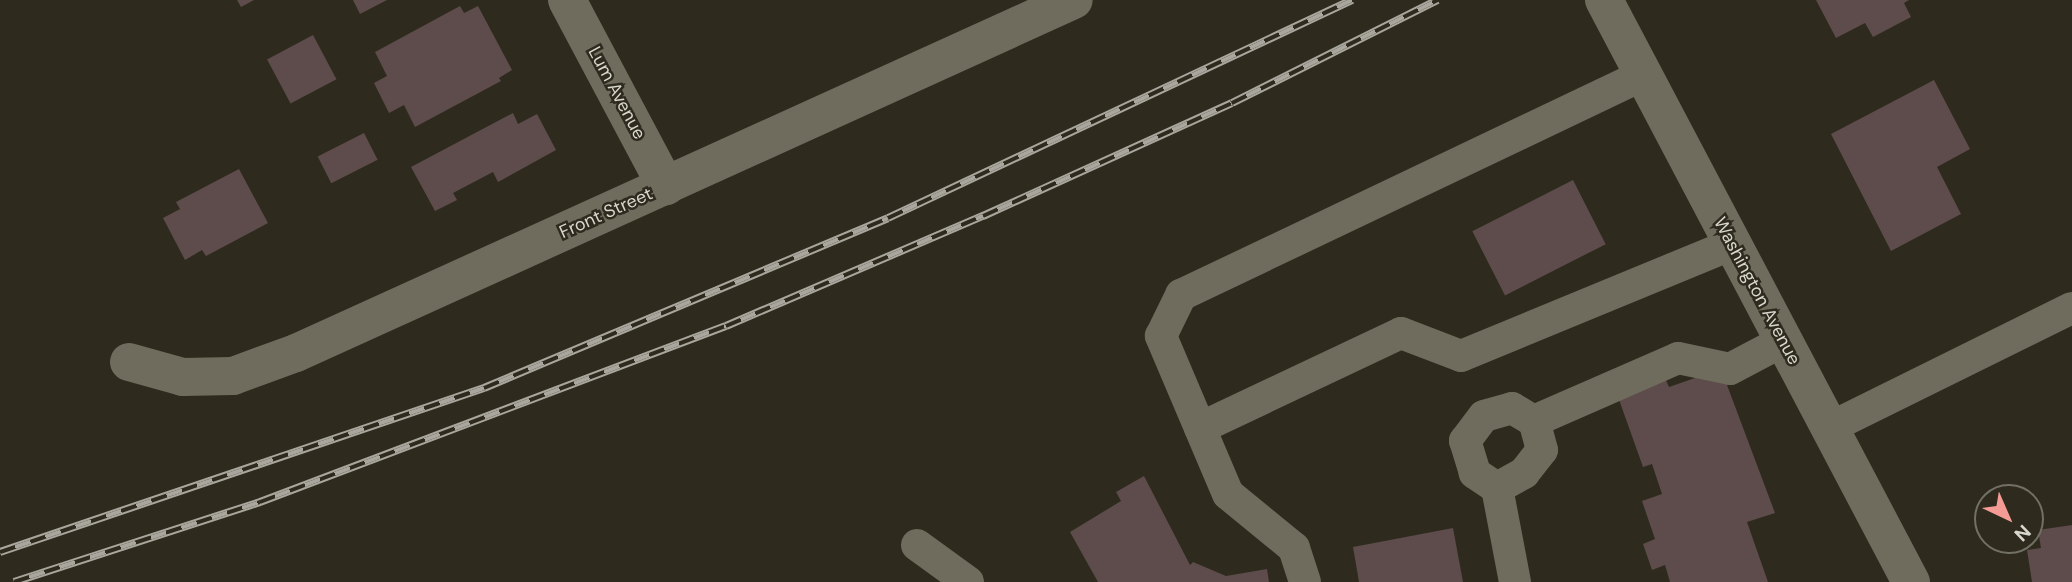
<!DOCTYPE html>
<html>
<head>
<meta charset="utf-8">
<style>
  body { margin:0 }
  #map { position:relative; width:2072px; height:582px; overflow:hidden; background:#2e2b1e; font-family:"DM Sans",sans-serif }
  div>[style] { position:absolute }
  .building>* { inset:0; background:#5d4c4b; transform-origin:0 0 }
  .service>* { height:32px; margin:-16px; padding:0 16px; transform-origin:16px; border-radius:16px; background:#6f6c5d }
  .minor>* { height:38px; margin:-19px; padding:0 19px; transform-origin:19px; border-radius:19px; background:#6f6c5d }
  .rail>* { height:8px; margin-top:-4px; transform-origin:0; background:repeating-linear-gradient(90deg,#2e2b1e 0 16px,#a9a79d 0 32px); box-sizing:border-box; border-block:2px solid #a9a79d }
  span { translate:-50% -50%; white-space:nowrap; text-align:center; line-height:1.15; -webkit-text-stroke:5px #2e2b1e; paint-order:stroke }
  .street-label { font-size:18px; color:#d9d8cf }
  .north { position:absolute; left:1974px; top:484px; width:70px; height:70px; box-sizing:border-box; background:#2e2b1e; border:2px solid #727065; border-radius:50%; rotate:136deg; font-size:19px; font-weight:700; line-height:28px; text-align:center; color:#d9d8cf }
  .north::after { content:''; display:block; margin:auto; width:24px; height:32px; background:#f59b96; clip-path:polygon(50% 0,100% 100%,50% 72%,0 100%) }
</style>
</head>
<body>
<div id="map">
  <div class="building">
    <i style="clip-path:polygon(237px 0,254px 0,241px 7px)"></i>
    <i style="clip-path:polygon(353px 0,387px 0,360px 14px)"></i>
    <i style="clip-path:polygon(1816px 0,1909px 0,1904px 3px,1911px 17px,1873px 37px,1865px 23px,1836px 38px)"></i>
    <i style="clip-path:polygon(460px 6px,464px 13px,478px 6px,512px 70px,499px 78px,501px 81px,415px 127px,404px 105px,389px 113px,374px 83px,387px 76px,375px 52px)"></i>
    <i style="left:313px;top:35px;width:50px;height:52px;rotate:62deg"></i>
    <i style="clip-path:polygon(1934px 80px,1970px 149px,1937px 167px,1961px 214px,1891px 251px,1831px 134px)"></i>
    <i style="clip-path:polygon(513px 113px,518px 124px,537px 114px,556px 150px,498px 182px,493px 172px,453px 193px,457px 200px,435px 211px,411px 167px)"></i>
    <i style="left:364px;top:133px;width:30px;height:52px;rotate:63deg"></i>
    <i style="clip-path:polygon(239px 169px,268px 223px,206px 256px,202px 250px,185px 260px,163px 218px,180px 209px,176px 202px)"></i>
    <i style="left:1573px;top:180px;width:72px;height:113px;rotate:63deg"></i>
    <i style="clip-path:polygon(1721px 369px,1775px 513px,1747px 522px,1768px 582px,1670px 582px,1665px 565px,1652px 570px,1643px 544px,1655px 539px,1642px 501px,1662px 494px,1652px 464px,1643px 467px,1617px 394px,1665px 378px,1669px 387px)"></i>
    <i style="clip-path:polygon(1144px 476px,1190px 565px,1193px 562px,1226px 576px,1267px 569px,1269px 582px,1098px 582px,1070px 532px,1121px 501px,1116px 492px)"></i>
    <i style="clip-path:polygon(2072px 525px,2072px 582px,2032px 582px,2027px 550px,2041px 548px,2038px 530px)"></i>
    <i style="clip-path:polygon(1453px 528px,1463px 582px,1359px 582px,1353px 547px)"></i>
  </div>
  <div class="service">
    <i style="left:1200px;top:428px;width:222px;rotate:-25.3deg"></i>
    <i style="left:1401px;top:333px;width:64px;rotate:21deg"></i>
    <i style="left:1461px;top:356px;width:294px;rotate:-22.4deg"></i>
    <i style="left:1829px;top:428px;width:271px;rotate:-26.3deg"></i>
    <i style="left:1497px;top:488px;width:31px;rotate:-29deg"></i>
    <i style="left:1524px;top:473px;width:29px;rotate:-52deg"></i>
    <i style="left:1542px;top:450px;width:30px;rotate:-105deg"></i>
    <i style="left:917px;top:545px;width:63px;rotate:36deg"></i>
    <i style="left:1305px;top:582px;width:36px;rotate:-108deg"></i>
    <i style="left:1294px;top:548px;width:85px;rotate:-140.7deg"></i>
    <i style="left:1228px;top:494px;width:172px;rotate:-113deg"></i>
    <i style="left:1161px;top:336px;width:46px;rotate:-64deg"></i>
    <i style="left:1181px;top:295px;width:512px;rotate:-25.46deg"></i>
    <i style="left:1515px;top:582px;width:96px;rotate:-100.8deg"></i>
    <i style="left:1497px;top:488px;width:27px;rotate:-146deg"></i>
    <i style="left:1475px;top:473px;width:34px;rotate:-107deg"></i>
    <i style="left:1465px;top:441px;width:31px;rotate:-53deg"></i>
    <i style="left:1484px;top:416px;width:29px;rotate:-16deg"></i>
    <i style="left:1512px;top:408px;width:26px;rotate:31deg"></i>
    <i style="left:1534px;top:421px;width:157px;rotate:-23.6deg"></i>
    <i style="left:1678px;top:358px;width:53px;rotate:11.9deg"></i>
    <i style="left:1730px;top:369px;width:60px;rotate:-27.8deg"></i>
  </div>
  <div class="minor">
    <i style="left:567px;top:0;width:211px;rotate:62deg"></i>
    <i style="left:1604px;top:0;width:658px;rotate:62.19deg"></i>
    <i style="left:129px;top:362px;width:56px;rotate:15.5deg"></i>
    <i style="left:183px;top:377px;width:50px;rotate:-1.1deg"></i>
    <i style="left:233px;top:376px;width:67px;rotate:-20.1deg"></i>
    <i style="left:296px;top:353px;width:854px;rotate:-24.41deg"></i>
  </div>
  <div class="rail">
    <i style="left:0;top:552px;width:511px;rotate:-18.72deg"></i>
    <i style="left:484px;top:388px;width:438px;rotate:-22.8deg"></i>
    <i style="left:888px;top:218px;width:513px;rotate:-25.17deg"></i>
    <i style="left:14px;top:582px;width:259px;rotate:-18deg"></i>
    <i style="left:260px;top:502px;width:498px;rotate:-20.7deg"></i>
    <i style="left:726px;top:326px;width:280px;rotate:-23.2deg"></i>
    <i style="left:983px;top:216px;width:273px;rotate:-24.4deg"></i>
    <i style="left:1232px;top:103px;width:230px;rotate:-26.6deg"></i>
  </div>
  <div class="street-label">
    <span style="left:617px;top:93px;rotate:62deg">Lum Avenue</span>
    <span style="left:606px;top:213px;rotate:-24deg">Front Street</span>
    <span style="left:1757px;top:291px;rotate:62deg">Washington Avenue</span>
  </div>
  <div class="north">N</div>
</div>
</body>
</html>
